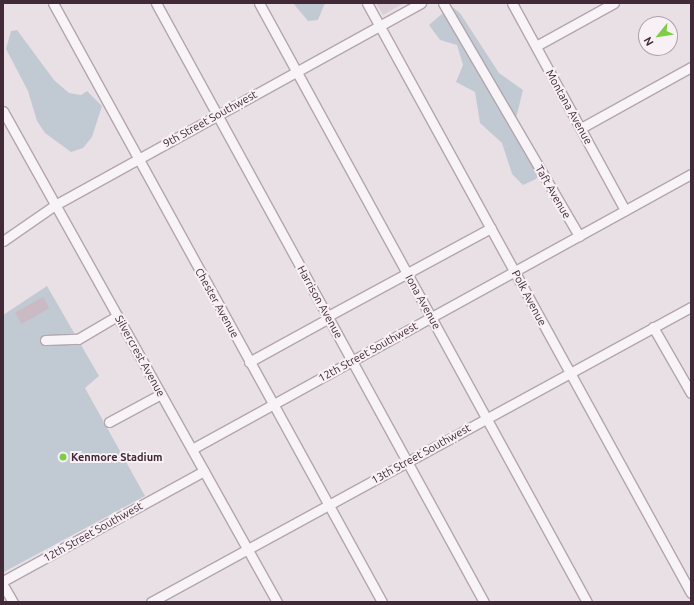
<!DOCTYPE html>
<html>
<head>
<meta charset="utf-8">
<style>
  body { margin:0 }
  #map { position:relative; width:694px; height:605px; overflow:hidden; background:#e9e0e6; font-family:Ubuntu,sans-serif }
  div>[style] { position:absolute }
  .built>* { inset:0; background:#dbced6 }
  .green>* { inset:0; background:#c1cad3 }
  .building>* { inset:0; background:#c9bac4; transform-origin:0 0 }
  .roads { filter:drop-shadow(1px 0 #b3a5ae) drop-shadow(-1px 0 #b3a5ae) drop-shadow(0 1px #b3a5ae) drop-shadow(0 -1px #b3a5ae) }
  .minor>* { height:9px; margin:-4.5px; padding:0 4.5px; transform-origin:4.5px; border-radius:4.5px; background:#f7f3f6 }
  .dots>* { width:11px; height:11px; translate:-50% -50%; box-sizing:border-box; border:2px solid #f7f0f4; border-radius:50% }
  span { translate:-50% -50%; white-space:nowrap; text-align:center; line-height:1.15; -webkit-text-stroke:4px #f7f0f4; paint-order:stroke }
  .street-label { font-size:11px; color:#412938 }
  .poi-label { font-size:11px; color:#412938; font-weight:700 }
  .left { translate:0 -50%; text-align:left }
  .frame { position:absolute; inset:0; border:4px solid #412938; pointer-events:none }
  .north { position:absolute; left:638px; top:16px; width:40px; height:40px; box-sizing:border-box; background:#f7f0f4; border:1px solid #aea0a9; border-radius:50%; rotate:240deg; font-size:11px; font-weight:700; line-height:16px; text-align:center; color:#412938 }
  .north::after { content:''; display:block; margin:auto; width:14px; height:18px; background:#7dce45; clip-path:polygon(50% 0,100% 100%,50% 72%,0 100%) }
</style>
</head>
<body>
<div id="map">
  <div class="built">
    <i style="clip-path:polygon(376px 3px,404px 3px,383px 15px)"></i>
  </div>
  <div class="green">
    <i style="clip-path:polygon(293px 3px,325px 3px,318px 20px,308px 21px)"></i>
    <i style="clip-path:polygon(451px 6px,460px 13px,499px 73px,523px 90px,516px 118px,545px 166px,536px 179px,523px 185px,512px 174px,502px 143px,480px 123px,475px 92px,456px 82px,463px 65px,457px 45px,440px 40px,429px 25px)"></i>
    <i style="clip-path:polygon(17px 30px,54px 80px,69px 93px,81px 95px,87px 91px,102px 106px,92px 137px,83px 148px,71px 152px,45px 133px,37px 121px,28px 91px,6px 49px,11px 31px)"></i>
    <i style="clip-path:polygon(47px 286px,99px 376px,85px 388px,145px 496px,4px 572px,3px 315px)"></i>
  </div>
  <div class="building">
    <i style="left:43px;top:297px;width:13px;height:32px;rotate:61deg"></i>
  </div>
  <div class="roads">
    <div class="minor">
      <i style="left:53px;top:3px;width:683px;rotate:61.22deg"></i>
      <i style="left:156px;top:3px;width:683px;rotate:61.3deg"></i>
      <i style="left:259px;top:3px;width:683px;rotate:61.3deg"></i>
      <i style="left:367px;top:3px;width:673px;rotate:61.23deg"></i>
      <i style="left:443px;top:3px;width:270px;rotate:59.7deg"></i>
      <i style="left:512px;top:3px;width:236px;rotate:61.4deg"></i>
      <i style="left:536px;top:46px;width:89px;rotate:-28.9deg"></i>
      <i style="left:3px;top:111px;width:562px;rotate:60.84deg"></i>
      <i style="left:581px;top:128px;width:126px;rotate:-29deg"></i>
      <i style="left:3px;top:241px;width:63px;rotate:-34.7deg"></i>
      <i style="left:55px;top:205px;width:418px;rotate:-28.9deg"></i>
      <i style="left:328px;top:316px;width:185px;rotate:-28.4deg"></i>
      <i style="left:653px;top:327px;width:76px;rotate:60.1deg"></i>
      <i style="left:45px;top:340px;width:33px;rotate:-2deg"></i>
      <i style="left:78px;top:339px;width:45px;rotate:-30.5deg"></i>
      <i style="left:249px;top:362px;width:91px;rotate:-28.8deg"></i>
      <i style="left:109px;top:422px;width:59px;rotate:-28.3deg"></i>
      <i style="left:192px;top:449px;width:570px;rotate:-28.86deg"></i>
      <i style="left:3px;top:581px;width:229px;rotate:-28.7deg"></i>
      <i style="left:3px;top:585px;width:20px;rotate:60deg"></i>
      <i style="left:151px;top:602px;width:615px;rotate:-28.65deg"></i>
    </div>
  </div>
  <div class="dots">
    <i style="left:63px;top:457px;background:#7dce45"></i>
  </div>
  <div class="street-label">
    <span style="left:569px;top:107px;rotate:61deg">Montana Avenue</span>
    <span style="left:210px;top:119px;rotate:-29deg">9th Street Southwest</span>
    <span style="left:553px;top:192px;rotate:60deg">Taft Avenue</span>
    <span style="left:529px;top:298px;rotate:62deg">Polk Avenue</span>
    <span style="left:320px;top:302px;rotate:61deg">Harrison Avenue</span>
    <span style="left:423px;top:302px;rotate:61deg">Iona Avenue</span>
    <span style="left:217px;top:303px;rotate:61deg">Chester Avenue</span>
    <span style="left:368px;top:352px;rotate:-29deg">12th Street Southwest</span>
    <span style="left:140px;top:356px;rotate:61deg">Silvercrest Avenue</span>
    <span style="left:421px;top:454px;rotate:-29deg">13th Street Southwest</span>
    <span style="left:93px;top:532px;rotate:-29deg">12th Street Southwest</span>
  </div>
  <div class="poi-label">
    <span class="left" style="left:71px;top:457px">Kenmore Stadium</span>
  </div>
  <div class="frame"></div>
  <div class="north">N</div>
</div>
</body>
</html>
